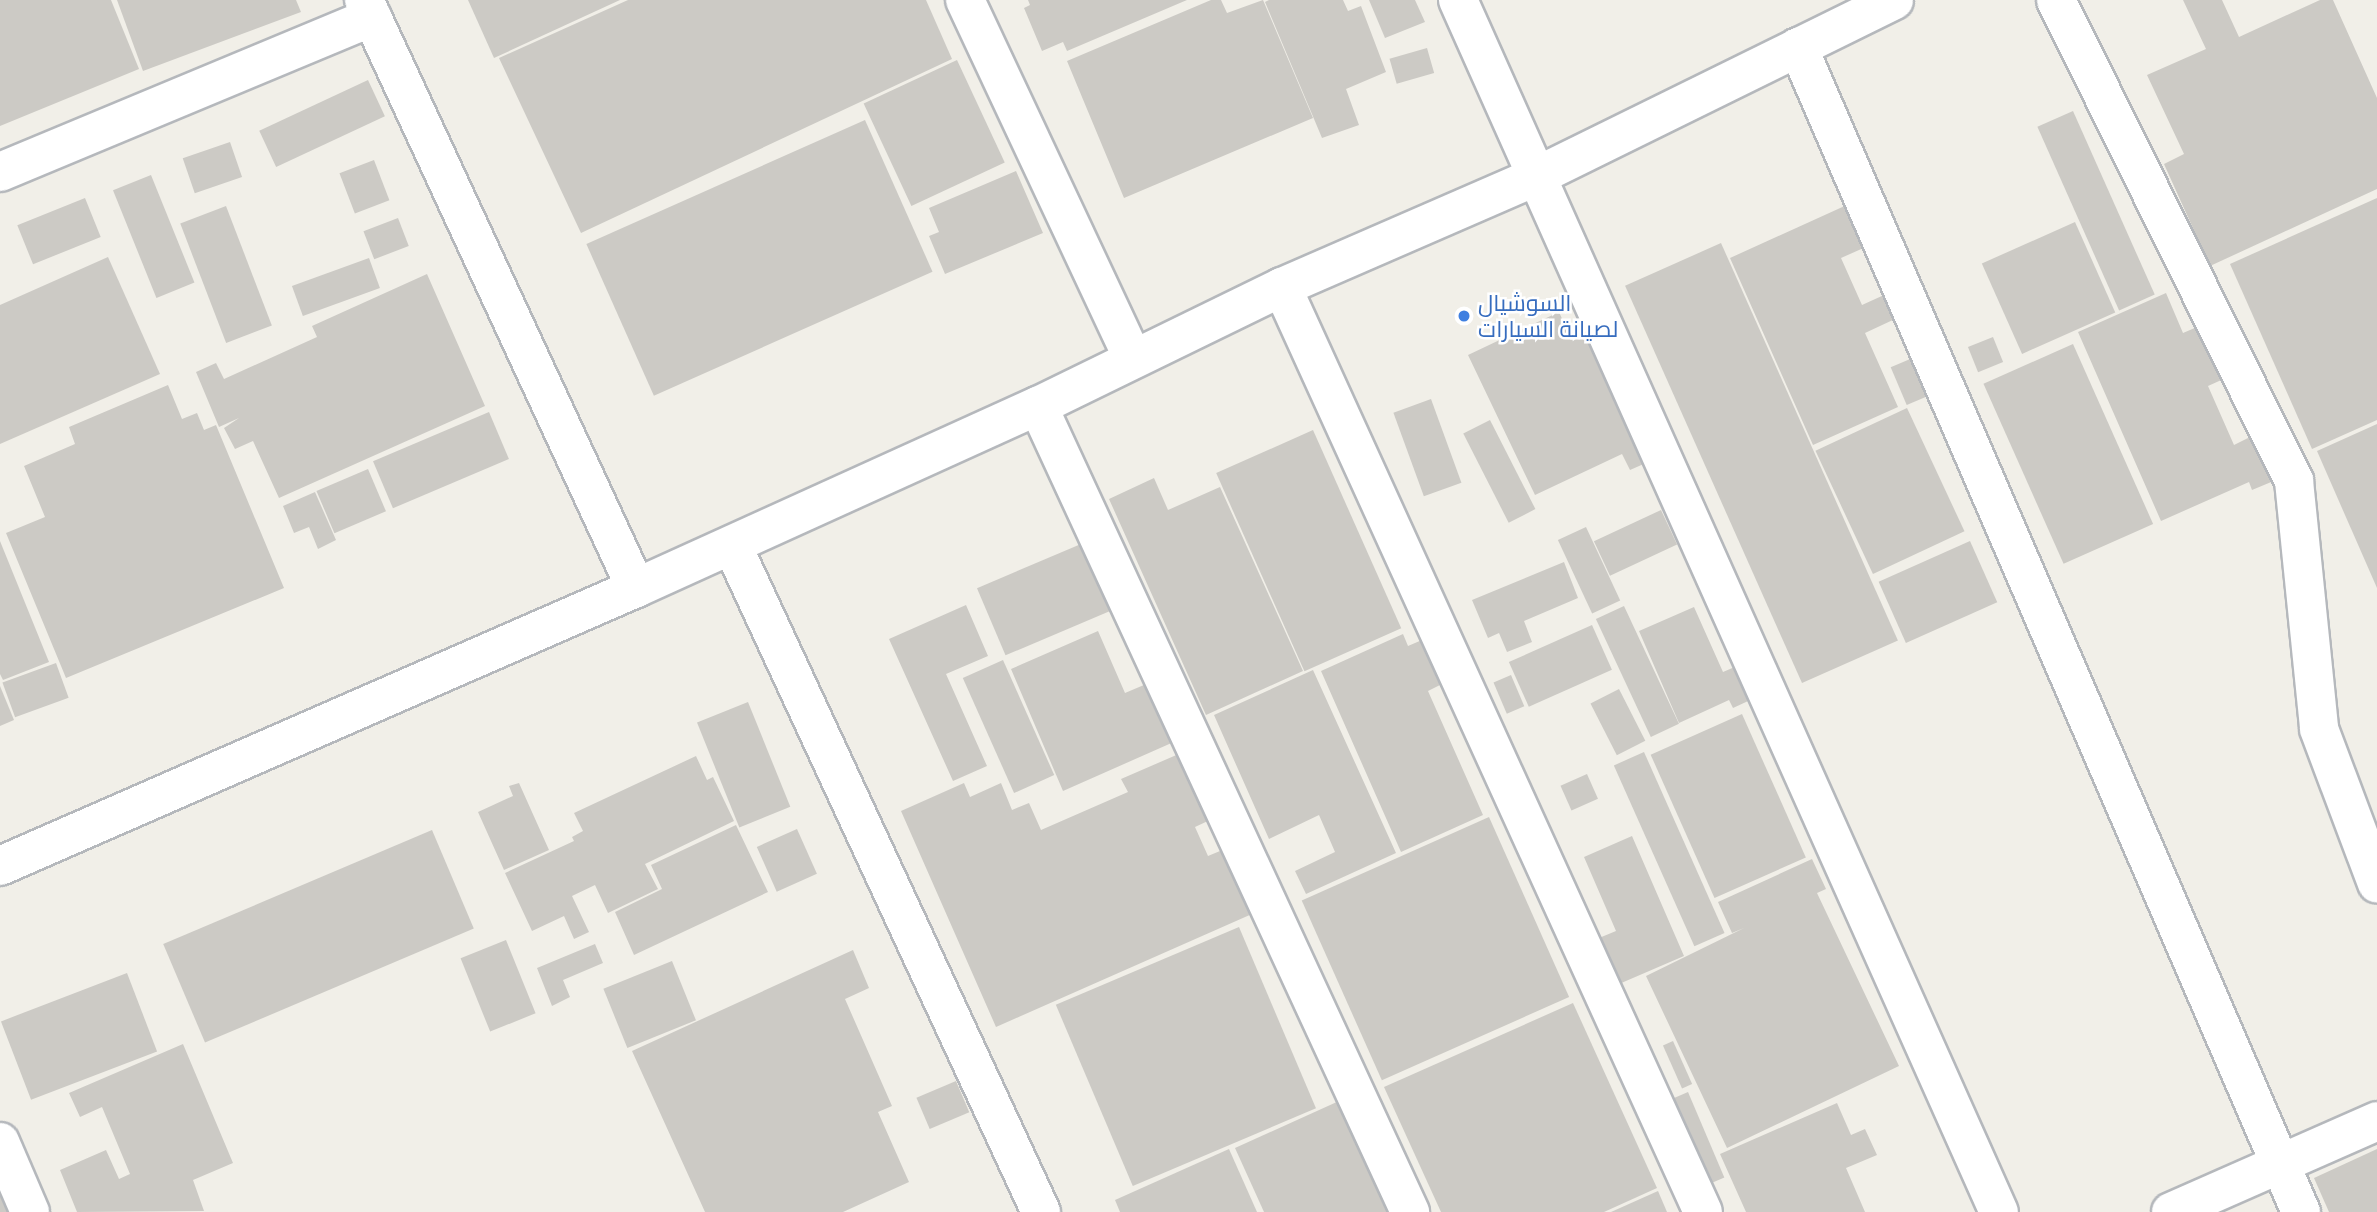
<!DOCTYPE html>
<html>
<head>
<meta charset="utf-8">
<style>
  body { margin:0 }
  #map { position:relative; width:2377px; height:1212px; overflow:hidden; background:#f1efe8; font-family:"Archivo Narrow",Cairo,sans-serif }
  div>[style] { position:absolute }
  .building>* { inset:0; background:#cccac5; transform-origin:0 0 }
  .roads { filter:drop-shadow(2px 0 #b5b8bc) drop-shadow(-2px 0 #b5b8bc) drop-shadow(0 2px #b5b8bc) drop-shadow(0 -2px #b5b8bc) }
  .minor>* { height:38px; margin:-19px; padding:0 19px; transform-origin:19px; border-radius:19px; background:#fff }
  .dots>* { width:19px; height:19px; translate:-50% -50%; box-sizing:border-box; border:4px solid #fff; border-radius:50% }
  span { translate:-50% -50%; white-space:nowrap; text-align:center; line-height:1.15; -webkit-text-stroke:5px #fff; paint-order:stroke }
  .shop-label { font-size:23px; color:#366cbe }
  .left { translate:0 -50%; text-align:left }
</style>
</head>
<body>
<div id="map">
  <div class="building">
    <i style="clip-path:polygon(0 0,111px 0,139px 69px,0 126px)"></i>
    <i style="clip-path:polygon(117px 0,296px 0,301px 12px,143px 71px)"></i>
    <i style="clip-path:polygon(468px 0,620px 0,494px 58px)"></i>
    <i style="clip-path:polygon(628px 0,926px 0,952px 59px,581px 233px,499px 58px)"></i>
    <i style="clip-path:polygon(1028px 0,1187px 0,1067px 51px,1063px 42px,1042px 51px,1024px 8px,1030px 5px)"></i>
    <i style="clip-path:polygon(1211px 0,1221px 0,1227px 13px,1263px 0,1313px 118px,1124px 198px,1067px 61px)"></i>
    <i style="clip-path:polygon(1269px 0,1343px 0,1348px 11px,1361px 6px,1386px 72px,1346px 89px,1359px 125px,1322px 138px,1265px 2px)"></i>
    <i style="clip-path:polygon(1369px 0,1415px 0,1425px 22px,1385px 38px)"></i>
    <i style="clip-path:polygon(2183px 0,2222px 0,2239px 37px,2320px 0,2333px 0,2377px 98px,2377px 189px,2210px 266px,2164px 164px,2184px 154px,2147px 75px,2206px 49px)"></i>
    <i style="left:1427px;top:48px;width:26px;height:39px;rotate:74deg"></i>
    <i style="left:957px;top:60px;width:113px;height:103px;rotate:65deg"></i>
    <i style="left:368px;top:80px;width:40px;height:120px;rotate:65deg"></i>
    <i style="left:2073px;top:111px;width:201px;height:39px;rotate:66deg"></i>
    <i style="left:865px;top:120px;width:166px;height:305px;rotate:66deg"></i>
    <i style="left:230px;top:142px;width:37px;height:50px;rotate:71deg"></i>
    <i style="left:374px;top:160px;width:43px;height:37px;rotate:69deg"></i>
    <i style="clip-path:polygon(1016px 171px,1043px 233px,945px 274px,929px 236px,939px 232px,929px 208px)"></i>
    <i style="left:151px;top:175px;width:116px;height:41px;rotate:68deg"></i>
    <i style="left:85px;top:198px;width:42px;height:73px;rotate:68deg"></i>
    <i style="clip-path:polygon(2377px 198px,2377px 420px,2312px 449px,2230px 264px)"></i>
    <i style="clip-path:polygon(1849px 204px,1868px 246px,1841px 258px,1862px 305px,1884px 295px,1895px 319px,1865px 333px,1898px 407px,1813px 445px,1730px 258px)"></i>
    <i style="left:226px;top:206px;width:128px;height:49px;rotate:69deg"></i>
    <i style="left:398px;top:218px;width:30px;height:37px;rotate:69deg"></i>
    <i style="left:2075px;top:222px;width:99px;height:102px;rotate:66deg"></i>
    <i style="left:1721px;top:243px;width:435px;height:105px;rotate:66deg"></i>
    <i style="clip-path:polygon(108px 257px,160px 374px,0 444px,0 305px)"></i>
    <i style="left:369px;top:258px;width:32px;height:82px;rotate:70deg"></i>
    <i style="clip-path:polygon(427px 274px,485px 406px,279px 498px,253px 441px,235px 449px,224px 428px,239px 418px,219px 427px,196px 372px,216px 363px,224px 379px,317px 337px,312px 326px)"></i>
    <i style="clip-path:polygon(2166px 293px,2183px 333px,2204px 324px,2228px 377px,2208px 386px,2234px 445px,2256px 434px,2276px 480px,2252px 490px,2249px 482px,2161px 521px,2078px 332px)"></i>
    <i style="clip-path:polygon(1559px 312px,1569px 334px,1591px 323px,1655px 459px,1630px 470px,1622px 454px,1535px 495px,1468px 355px)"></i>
    <i style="left:1993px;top:337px;width:27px;height:27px;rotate:68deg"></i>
    <i style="left:2073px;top:344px;width:197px;height:98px;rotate:66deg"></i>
    <i style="left:1922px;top:354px;width:41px;height:34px;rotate:67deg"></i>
    <i style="clip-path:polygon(168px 385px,182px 419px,197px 413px,204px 430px,216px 425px,284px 588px,66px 678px,6px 533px,45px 517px,24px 466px,75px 444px,69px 427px)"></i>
    <i style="left:1431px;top:399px;width:89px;height:40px;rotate:70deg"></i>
    <i style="left:1907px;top:408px;width:136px;height:101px;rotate:65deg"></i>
    <i style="left:489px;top:412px;width:51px;height:126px;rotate:67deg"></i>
    <i style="left:1490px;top:420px;width:100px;height:30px;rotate:63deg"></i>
    <i style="clip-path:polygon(2377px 424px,2377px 588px,2317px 451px)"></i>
    <i style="left:1313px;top:430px;width:217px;height:106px;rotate:66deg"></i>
    <i style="left:368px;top:469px;width:46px;height:56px;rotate:67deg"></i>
    <i style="clip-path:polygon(1154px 478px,1168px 510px,1220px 487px,1303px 671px,1206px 715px,1109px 499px)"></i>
    <i style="clip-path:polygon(315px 492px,336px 540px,318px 549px,309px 527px,294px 533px,283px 506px)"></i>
    <i style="left:1661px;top:510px;width:38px;height:74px;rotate:65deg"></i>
    <i style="left:1586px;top:527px;width:81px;height:31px;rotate:65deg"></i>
    <i style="clip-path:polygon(0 541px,49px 662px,3px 680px,0 674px)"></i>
    <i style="left:1970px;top:541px;width:67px;height:100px;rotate:66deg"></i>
    <i style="left:1081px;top:544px;width:73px;height:113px;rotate:67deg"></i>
    <i style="clip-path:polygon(1564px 562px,1578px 598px,1524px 621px,1532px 642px,1507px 652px,1499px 633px,1488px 638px,1472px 600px)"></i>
    <i style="clip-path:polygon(966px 605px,988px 656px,946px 674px,987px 766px,953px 781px,889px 639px)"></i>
    <i style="left:1624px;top:606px;width:130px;height:31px;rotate:65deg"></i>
    <i style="clip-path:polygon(1694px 607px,1723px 672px,1744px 663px,1759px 696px,1733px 708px,1729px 700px,1679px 723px,1639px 631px)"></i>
    <i style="left:1592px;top:625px;width:49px;height:91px;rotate:66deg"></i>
    <i style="clip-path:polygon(1098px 631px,1125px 693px,1151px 682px,1176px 741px,1063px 791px,1011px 669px)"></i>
    <i style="clip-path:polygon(1403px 634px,1408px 646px,1429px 637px,1448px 681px,1428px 691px,1483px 815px,1401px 852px,1321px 671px)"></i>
    <i style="left:1003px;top:660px;width:126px;height:44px;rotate:66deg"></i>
    <i style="left:56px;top:663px;width:37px;height:57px;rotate:70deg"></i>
    <i style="clip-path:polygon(1313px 670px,1396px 853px,1306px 894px,1295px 871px,1335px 852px,1319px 815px,1269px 839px,1214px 715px)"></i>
    <i style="left:1511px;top:675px;width:34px;height:19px;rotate:67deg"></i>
    <i style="clip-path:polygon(0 686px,14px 720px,0 726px)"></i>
    <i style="left:1619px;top:689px;width:58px;height:32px;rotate:63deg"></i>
    <i style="left:748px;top:702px;width:113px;height:55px;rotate:68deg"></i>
    <i style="left:1742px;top:714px;width:157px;height:100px;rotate:66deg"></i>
    <i style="left:1644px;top:752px;width:198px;height:33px;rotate:66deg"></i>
    <i style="clip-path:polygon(1181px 753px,1210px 820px,1195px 827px,1208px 856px,1232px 846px,1261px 910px,996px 1027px,901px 811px,964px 783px,970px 797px,1001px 783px,1012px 810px,1029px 803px,1041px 830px,1128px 792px,1121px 779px)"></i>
    <i style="clip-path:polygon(696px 756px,707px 780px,713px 777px,734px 821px,645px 864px,658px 889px,608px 913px,595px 885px,572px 896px,589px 932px,574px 939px,564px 916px,532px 931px,505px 873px,574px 841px,572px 837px,583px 831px,574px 813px)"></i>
    <i style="left:1587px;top:774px;width:27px;height:29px;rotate:66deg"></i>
    <i style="clip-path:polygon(519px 783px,549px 850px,504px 870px,478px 812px,513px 796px,509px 786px)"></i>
    <i style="left:1489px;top:817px;width:197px;height:205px;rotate:66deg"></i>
    <i style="clip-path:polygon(736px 825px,768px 892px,634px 955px,615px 912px,662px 889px,651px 865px)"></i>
    <i style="left:797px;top:829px;width:49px;height:44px;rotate:66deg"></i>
    <i style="left:432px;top:830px;width:107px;height:292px;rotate:67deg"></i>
    <i style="clip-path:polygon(1632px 836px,1684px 956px,1619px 984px,1599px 938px,1616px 931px,1584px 857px)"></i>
    <i style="clip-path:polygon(1812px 859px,1826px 889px,1817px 893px,1899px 1066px,1727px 1148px,1646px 976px,1744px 928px,1732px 933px,1718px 902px)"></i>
    <i style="left:1239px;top:927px;width:197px;height:199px;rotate:67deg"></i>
    <i style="left:506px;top:940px;width:79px;height:49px;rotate:68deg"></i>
    <i style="clip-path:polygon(595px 944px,603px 963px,563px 980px,570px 997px,552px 1006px,537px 968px)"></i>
    <i style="clip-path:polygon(853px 950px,869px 988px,845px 999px,892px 1106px,878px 1112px,909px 1182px,843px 1212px,705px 1212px,632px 1051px)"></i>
    <i style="left:672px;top:961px;width:64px;height:74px;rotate:68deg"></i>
    <i style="left:127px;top:973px;width:84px;height:135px;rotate:69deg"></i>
    <i style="clip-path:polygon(1573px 1003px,1657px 1188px,1604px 1212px,1441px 1212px,1384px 1087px)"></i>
    <i style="left:1673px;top:1041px;width:47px;height:11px;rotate:66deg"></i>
    <i style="clip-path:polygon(183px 1044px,233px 1163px,193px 1180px,204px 1211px,77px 1212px,60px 1170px,106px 1150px,119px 1179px,130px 1174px,102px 1107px,80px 1117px,69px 1093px)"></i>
    <i style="left:956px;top:1081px;width:34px;height:43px;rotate:67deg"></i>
    <i style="left:1688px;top:1092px;width:93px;height:17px;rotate:67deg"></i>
    <i style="clip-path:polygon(1339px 1101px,1389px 1212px,1264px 1212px,1235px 1148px)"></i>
    <i style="clip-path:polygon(1837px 1103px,1851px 1135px,1865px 1129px,1877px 1155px,1846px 1168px,1865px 1212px,1746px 1212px,1720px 1154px)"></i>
    <i style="clip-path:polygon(1229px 1149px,1257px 1212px,1120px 1212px,1115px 1200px)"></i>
    <i style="clip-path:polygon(2377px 1149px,2377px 1212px,2329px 1212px,2314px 1178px)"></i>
    <i style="clip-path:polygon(0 1165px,23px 1212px,0 1212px)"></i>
    <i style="clip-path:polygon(1658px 1191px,1667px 1212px,1611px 1212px)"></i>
  </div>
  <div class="roads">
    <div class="minor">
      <i style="left:364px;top:0;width:648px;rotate:65.18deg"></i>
      <i style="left:965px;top:0;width:396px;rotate:64.9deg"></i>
      <i style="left:1458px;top:0;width:1327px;rotate:65.95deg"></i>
      <i style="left:2056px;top:0;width:537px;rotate:63.67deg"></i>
      <i style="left:2294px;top:481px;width:249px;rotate:84.2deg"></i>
      <i style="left:2319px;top:729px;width:165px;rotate:69.4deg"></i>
      <i style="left:1798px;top:47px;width:1269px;rotate:66.65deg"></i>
      <i style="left:0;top:172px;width:403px;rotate:-22.6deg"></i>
      <i style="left:1282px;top:287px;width:1016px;rotate:65.53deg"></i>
      <i style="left:1038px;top:406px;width:888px;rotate:65.22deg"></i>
      <i style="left:732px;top:545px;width:735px;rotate:65.14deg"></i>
      <i style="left:0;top:866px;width:694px;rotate:-23.61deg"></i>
      <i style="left:636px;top:588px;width:441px;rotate:-24.4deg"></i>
      <i style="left:1038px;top:406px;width:271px;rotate:-26deg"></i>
      <i style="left:1282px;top:287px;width:276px;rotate:-23.5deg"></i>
      <i style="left:1535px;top:177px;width:400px;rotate:-26.2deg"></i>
      <i style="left:0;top:1142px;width:76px;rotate:66.8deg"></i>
      <i style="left:2171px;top:1212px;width:225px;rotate:-23.8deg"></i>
    </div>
  </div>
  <div class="dots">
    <i style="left:1464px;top:316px;background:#3f7fe0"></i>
  </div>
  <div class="shop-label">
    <span class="left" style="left:1478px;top:316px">السوشيال<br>لصيانة السيارات</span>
  </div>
</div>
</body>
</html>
